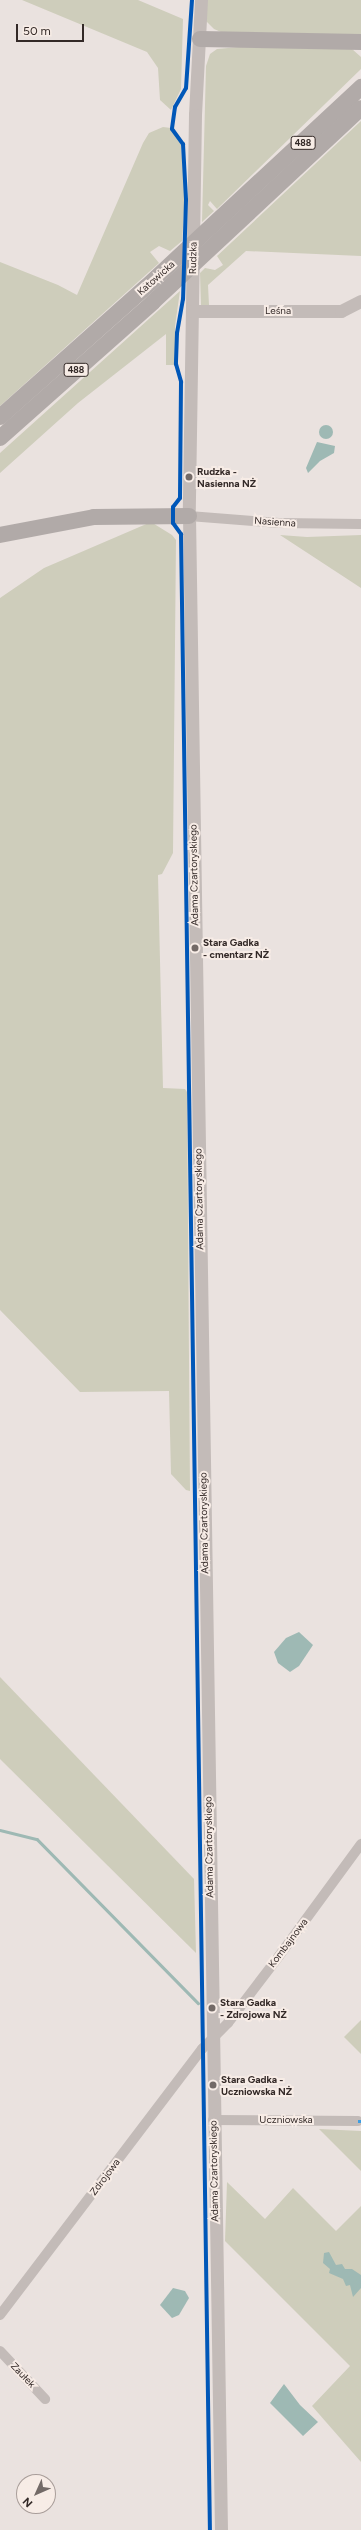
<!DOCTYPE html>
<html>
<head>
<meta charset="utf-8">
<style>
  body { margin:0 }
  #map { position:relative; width:361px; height:2530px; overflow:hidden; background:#eae2df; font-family:Figtree,sans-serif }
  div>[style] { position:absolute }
  .green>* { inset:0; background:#cecdbb }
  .water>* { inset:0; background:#9eb9b4 }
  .round { border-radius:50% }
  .stream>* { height:2.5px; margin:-1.25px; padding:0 1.25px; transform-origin:1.25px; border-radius:1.25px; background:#9eb9b4 }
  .minor>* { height:10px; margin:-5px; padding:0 5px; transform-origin:5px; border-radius:5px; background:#c3bbb8 }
  .tertiary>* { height:13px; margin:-6.5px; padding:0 6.5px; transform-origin:6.5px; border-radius:6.5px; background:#c3bbb8 }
  .primary>* { height:16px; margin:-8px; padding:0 8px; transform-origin:8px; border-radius:8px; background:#b1aaa8 }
  .quiet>* { height:3px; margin-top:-1.5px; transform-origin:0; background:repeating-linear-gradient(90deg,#3e9ce0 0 6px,transparent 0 9px) }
  .cycleway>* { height:4px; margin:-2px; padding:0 2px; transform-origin:2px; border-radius:2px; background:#0057b8 }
  .dots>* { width:11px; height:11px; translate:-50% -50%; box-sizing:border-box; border:2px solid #f7ece6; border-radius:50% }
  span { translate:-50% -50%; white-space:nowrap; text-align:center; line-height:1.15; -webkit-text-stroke:4px #f7ece6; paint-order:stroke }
  .shield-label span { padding:1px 3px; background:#f7ece6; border:1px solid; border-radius:3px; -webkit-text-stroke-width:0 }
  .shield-label { font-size:9px; color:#332927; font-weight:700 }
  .street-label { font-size:10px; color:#332927 }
  .poi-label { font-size:10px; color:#332927; font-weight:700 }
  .left { translate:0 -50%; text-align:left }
  .north { position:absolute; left:16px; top:2474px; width:40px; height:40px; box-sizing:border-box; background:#f7ece6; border:1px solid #a99e9a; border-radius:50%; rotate:225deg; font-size:11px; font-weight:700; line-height:16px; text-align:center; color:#332927 }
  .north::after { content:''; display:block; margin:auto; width:14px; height:18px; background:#736a67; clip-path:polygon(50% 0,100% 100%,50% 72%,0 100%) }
  .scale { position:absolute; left:16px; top:24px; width:68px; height:18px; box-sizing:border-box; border:2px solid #332927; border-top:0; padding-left:5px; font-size:12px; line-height:14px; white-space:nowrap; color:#332927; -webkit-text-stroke:3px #f7ece6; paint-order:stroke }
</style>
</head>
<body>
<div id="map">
  <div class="green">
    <i style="clip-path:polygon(22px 0,138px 0,183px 19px,181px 89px,171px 110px,160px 100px,158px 68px,147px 52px)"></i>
    <i style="clip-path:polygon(206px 0,361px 0,361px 38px,221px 32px,214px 29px,205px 20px)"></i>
    <i style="clip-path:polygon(239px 47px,352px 49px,361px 57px,361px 69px,217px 209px,210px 201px,208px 205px,214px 211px,202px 222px,206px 66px,210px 54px,217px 49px)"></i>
    <i style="clip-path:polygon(361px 121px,361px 256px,246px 251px,208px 285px,209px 305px,201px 305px,200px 273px,205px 268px,215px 270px,223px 265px,217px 256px)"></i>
    <i style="clip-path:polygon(163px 127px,171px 128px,181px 144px,185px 198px,182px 241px,170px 251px,159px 246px,150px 252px,159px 263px,0 406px,0 262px,58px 285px,77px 295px,143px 143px,149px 133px)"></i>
    <i style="clip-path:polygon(180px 291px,175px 326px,175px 365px,166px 365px,166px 334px,78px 403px,0 473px,0 453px)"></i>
    <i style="clip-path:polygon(151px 522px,172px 535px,176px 540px,173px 853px,162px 874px,158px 875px,163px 1088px,185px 1089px,187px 1092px,190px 1491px,186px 1490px,171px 1474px,169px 1391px,80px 1392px,0 1310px,0 598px,44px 568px)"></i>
    <i style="clip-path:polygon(280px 535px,307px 537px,361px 535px,361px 588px)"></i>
    <i style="clip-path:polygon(0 1677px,194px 1879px,196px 1953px,0 1759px)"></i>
    <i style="clip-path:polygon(361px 2020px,361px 2054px,344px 2037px)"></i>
    <i style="clip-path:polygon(319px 2129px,361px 2131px,361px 2171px)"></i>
    <i style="clip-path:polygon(227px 2182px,265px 2219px,293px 2188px,336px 2231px,361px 2206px,361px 2462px,312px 2406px,350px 2366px,225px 2241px)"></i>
  </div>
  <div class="water">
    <i class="round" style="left:319px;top:425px;width:14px;height:14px"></i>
    <i style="clip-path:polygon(317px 442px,335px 446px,334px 453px,320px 461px,308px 473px,306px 468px)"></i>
    <i style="clip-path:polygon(299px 1632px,313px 1645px,299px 1666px,290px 1672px,278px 1663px,274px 1652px,286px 1638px)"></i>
    <i style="clip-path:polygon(329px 2252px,336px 2265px,342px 2264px,345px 2269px,352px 2269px,361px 2275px,361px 2288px,353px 2297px,350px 2285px,346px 2286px,343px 2279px,329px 2273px,330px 2269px,323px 2263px,324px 2253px)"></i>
    <i style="clip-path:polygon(173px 2288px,185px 2291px,189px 2298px,179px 2315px,172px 2318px,160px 2305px)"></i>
    <i style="clip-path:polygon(284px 2384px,300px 2405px,318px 2422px,303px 2436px,270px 2403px)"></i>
  </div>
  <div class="stream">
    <i style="left:0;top:1830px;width:38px;rotate:14deg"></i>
    <i style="left:37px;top:1839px;width:230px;rotate:45.5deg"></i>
  </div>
  <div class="minor">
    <i style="left:189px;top:516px;width:90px;rotate:4.4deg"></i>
    <i style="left:279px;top:523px;width:82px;rotate:0.7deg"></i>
    <i style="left:213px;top:2120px;width:145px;rotate:0.4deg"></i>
    <i style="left:0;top:2315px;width:334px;rotate:-52.8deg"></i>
    <i style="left:202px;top:2049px;width:37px;rotate:-45deg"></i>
    <i style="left:228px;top:2023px;width:84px;rotate:-52.7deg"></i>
    <i style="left:279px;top:1956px;width:139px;rotate:-53.8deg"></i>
    <i style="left:0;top:2351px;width:66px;rotate:46.8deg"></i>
  </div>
  <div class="tertiary">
    <i style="left:201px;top:0;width:115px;rotate:93deg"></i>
    <i style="left:195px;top:115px;width:401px;rotate:90.9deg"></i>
    <i style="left:189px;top:516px;width:2014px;rotate:89.09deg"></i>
    <i style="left:192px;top:311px;width:149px"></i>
    <i style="left:341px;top:311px;width:22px;rotate:-27deg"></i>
  </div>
  <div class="primary">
    <i style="left:200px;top:39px;width:161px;rotate:1.1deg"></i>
    <i style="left:0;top:417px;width:195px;rotate:-41.7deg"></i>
    <i style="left:146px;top:287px;width:294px;rotate:-42.9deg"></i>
    <i style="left:0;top:438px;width:205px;rotate:-41.6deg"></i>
    <i style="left:153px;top:302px;width:284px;rotate:-43deg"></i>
    <i style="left:0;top:535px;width:96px;rotate:-10.8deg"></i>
    <i style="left:94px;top:517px;width:95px;rotate:-0.6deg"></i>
  </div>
  <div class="quiet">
    <i style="left:358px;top:2121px;width:3px"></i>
  </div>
  <div class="cycleway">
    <i style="left:192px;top:0;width:88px;rotate:93.9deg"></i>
    <i style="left:186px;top:88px;width:22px;rotate:120deg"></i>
    <i style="left:175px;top:107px;width:22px;rotate:98deg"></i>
    <i style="left:172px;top:129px;width:19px;rotate:54deg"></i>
    <i style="left:183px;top:144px;width:56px;rotate:86.9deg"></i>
    <i style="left:186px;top:200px;width:99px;rotate:91.7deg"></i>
    <i style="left:183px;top:299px;width:35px;rotate:100deg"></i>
    <i style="left:177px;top:333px;width:31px;rotate:92deg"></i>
    <i style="left:176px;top:364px;width:19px;rotate:74deg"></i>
    <i style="left:181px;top:382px;width:116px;rotate:90.5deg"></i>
    <i style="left:180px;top:498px;width:11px;rotate:128deg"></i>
    <i style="left:173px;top:507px;width:16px;rotate:90deg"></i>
    <i style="left:173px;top:523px;width:14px;rotate:54deg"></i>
    <i style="left:181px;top:534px;width:1996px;rotate:89.17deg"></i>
  </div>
  <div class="dots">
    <i style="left:189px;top:477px;background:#736a67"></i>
    <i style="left:195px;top:948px;background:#736a67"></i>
    <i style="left:212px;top:2008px;background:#736a67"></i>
    <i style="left:213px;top:2085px;background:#736a67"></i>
  </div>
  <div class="shield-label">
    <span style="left:303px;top:143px">488</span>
    <span style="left:76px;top:370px">488</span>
  </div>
  <div class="street-label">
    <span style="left:193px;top:258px;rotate:-89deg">Rudzka</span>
    <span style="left:156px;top:278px;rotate:-42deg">Katowicka</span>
    <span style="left:278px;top:311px">Leśna</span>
    <span style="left:275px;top:522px;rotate:4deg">Nasienna</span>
    <span style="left:194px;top:875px;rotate:-91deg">Adama Czartoryskiego</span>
    <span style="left:199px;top:1199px;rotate:-91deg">Adama Czartoryskiego</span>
    <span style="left:204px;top:1523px;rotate:-91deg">Adama Czartoryskiego</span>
    <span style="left:209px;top:1847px;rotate:-91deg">Adama Czartoryskiego</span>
    <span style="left:288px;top:1943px;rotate:-53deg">Kombajnowa</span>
    <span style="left:286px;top:2120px">Uczniowska</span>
    <span style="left:214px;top:2171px;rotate:-91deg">Adama Czartoryskiego</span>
    <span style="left:105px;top:2177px;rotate:-53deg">Zdrojowa</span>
    <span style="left:23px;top:2375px;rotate:46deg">Zaułek</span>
  </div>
  <div class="poi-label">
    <span class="left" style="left:197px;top:477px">Rudzka -<br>Nasienna NŻ</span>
    <span class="left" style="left:203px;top:948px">Stara Gadka<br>- cmentarz NŻ</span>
    <span class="left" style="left:220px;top:2008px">Stara Gadka<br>- Zdrojowa NŻ</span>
    <span class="left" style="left:221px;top:2085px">Stara Gadka -<br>Uczniowska NŻ</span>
  </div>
  <div class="north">N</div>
  <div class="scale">50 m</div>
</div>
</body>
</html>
